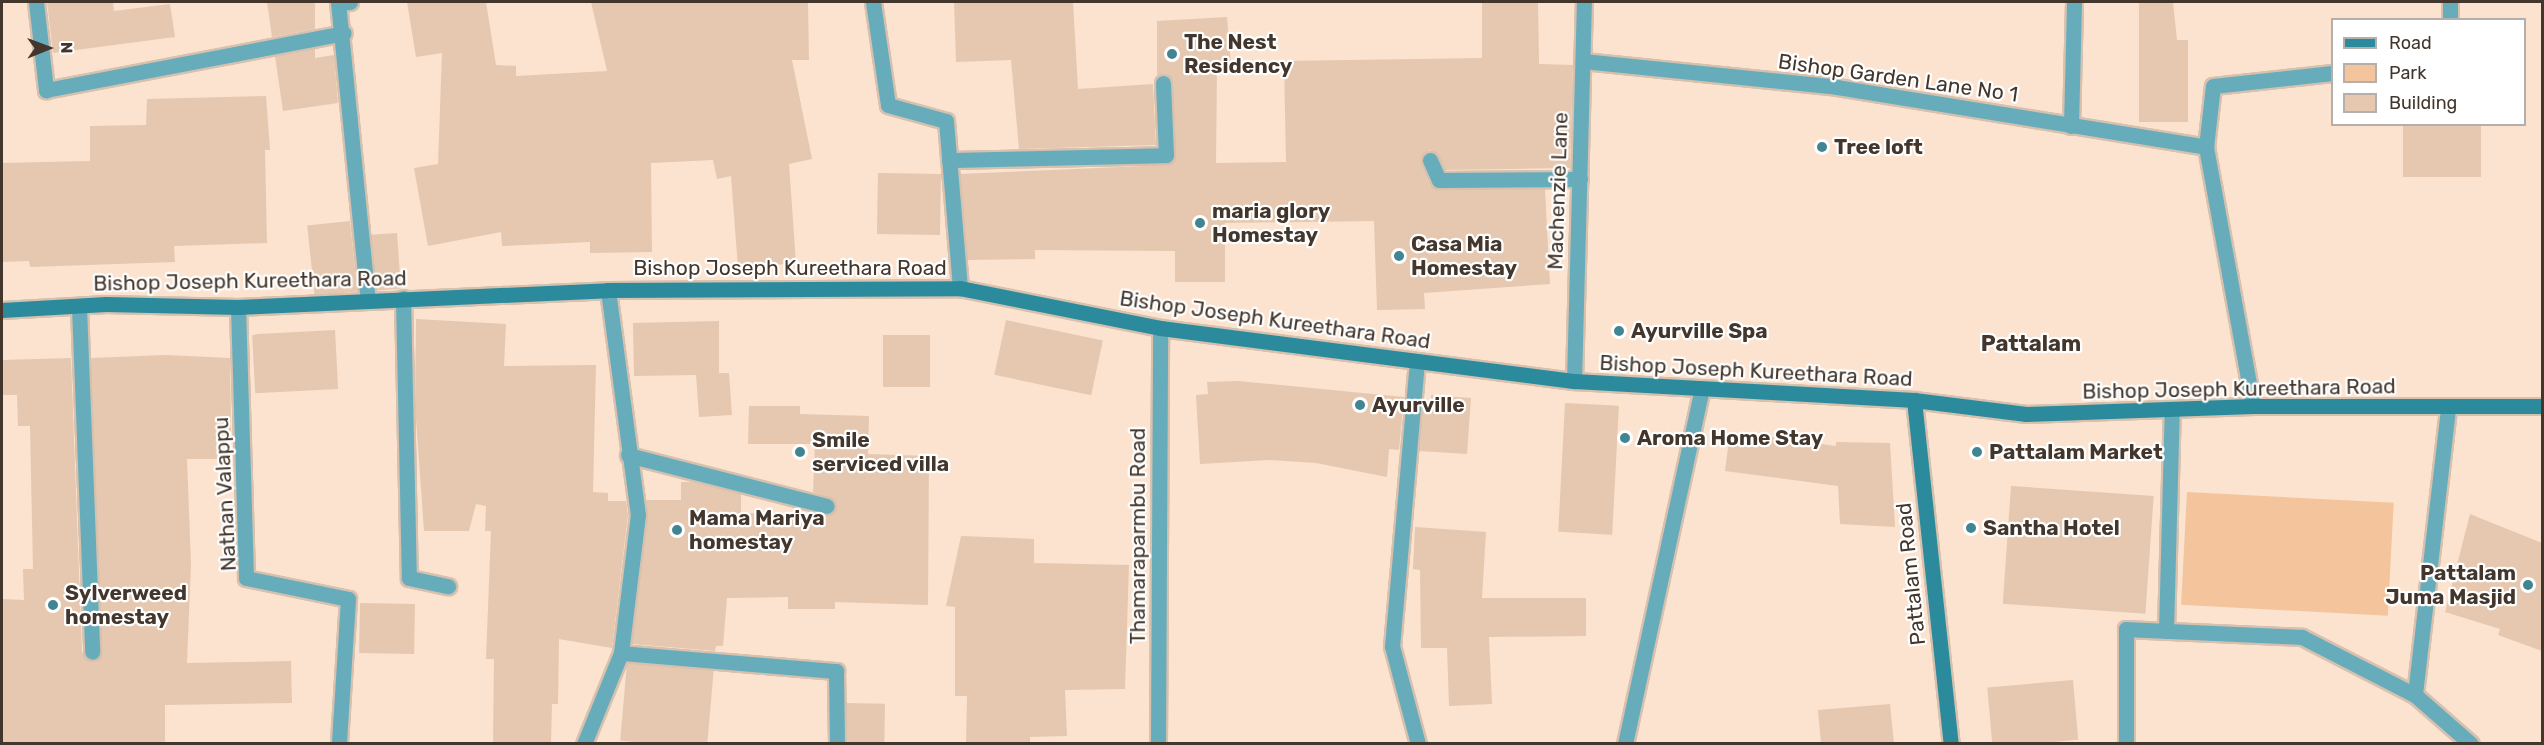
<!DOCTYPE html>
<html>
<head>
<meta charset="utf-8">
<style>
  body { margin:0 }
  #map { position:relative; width:2544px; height:745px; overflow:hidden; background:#fbe3cf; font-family:Rubik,sans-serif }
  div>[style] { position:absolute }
  .green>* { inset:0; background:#f4c59c; transform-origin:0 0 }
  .building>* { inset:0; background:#e5c8af; transform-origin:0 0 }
  .roads { filter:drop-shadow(2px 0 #d6c1af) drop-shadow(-2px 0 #d6c1af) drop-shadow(0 2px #d6c1af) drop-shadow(0 -2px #d6c1af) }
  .lane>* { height:15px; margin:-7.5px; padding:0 7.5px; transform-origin:7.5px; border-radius:7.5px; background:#66acbb }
  .street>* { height:15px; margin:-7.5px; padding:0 7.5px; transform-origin:7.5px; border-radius:7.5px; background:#66acbb }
  .secondary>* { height:15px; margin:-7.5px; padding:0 7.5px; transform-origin:7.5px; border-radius:7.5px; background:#2b8b9c }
  .dots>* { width:16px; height:16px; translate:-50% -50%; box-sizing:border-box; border:3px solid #fff; border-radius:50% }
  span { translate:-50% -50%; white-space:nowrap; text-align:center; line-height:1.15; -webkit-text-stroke:4.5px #fff; paint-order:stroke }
  .poi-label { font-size:21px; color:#43372d; font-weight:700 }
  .left { translate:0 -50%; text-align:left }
  .right { translate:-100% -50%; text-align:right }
  .street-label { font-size:21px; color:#43372d }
  .neighbourhood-label { font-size:22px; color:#43372d; font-weight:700 }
  .frame { position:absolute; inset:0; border:3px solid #43372d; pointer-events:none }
  .legend { position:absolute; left:2331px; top:18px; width:195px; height:108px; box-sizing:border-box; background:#fff; border:2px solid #b4afab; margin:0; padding:8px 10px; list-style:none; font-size:18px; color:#43372d }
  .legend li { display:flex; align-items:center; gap:12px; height:30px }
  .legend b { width:30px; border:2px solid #b4afab }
  .north { position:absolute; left:18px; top:18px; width:60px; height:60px; -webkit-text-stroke:4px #fff; paint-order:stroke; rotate:89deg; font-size:16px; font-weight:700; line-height:24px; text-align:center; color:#43372d }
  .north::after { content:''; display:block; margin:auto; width:21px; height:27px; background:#43372d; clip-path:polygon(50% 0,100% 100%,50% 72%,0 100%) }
</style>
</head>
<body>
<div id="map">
  <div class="green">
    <i style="left:2187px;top:492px;width:207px;height:113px;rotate:3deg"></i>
  </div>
  <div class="building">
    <i style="clip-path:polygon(47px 2px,113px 2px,114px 11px,170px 4px,175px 37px,53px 53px)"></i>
    <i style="clip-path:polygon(267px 2px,315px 2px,315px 29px,272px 37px)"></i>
    <i style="clip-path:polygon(407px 2px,486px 2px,496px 65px,516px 66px,516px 76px,607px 71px,591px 2px,808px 2px,809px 60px,792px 60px,812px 159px,789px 164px,796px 263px,738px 268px,731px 176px,717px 179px,713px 160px,651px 163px,652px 252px,590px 253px,590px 242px,502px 246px,501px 232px,428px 246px,414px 168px,438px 164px,442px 53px,416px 57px)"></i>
    <i style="clip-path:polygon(954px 2px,1073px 2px,1078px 89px,1153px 84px,1156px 145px,1019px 149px,1011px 60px,956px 62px)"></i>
    <i style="clip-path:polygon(1482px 2px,1538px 2px,1539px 64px,1573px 65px,1570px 168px,1445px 170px,1430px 150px,1422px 155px,1421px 163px,1430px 185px,1438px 190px,1545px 189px,1550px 284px,1424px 293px,1425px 309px,1377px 310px,1374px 221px,1225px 223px,1225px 282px,1175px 282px,1175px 251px,1035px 250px,1035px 259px,967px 260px,960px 174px,1166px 165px,1174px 160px,1173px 83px,1167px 74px,1157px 75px,1157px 21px,1227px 17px,1231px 65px,1217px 66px,1216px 163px,1286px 162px,1284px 61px,1482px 58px)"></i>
    <i style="clip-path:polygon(2139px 2px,2173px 2px,2177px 40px,2188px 40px,2188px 122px,2139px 122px)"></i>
    <i style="clip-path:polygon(315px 48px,315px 58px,334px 55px,338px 103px,283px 111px,275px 56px)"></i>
    <i style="clip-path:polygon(266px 96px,270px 150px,265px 150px,267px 243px,174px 246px,175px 262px,30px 267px,29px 261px,2px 262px,2px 163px,90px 161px,90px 126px,146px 125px,147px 99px)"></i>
    <i style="left:2403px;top:124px;width:78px;height:53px"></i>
    <i style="left:878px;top:173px;width:63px;height:61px;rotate:1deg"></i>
    <i style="left:350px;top:221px;width:71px;height:43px;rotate:84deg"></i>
    <i style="left:397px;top:233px;width:56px;height:26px;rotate:86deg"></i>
    <i style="clip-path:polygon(416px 319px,506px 324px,504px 366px,596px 365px,593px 492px,608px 493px,608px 501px,626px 501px,628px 515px,612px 648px,559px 639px,558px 704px,552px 704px,551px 744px,493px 744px,494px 659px,486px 659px,491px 531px,485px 531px,486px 506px,476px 504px,469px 531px,424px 531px,415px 405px)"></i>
    <i style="left:1006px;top:320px;width:99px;height:56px;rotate:12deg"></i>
    <i style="clip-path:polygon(719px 321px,719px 373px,729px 373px,732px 415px,699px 417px,696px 375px,634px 376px,633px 323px)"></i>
    <i style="left:335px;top:330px;width:59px;height:83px;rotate:87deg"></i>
    <i style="left:883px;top:335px;width:47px;height:52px"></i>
    <i style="clip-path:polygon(165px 355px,230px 358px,231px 432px,216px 431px,217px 459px,187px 459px,191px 564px,187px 663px,291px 661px,292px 703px,165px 705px,165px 744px,2px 744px,2px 599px,24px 600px,23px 569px,33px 569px,30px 426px,18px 426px,17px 395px,2px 395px,2px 360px,71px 358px,82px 652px,92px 662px,102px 652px,91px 358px)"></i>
    <i style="clip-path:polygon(1238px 381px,1404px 397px,1399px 450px,1389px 449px,1387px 477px,1316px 463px,1269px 460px,1200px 464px,1196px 395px,1208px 394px,1207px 382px)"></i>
    <i style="clip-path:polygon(1431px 395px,1471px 398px,1467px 454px,1419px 451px,1423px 399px,1431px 400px)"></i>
    <i style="left:1565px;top:403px;width:54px;height:129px;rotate:3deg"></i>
    <i style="clip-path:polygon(749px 406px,800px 406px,800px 414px,869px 416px,868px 454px,929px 456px,928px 605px,835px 602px,835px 609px,788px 609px,788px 597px,727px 598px,723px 646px,716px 646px,715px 651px,632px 644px,646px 500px,681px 500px,681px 482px,692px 482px,741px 494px,741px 513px,829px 515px,836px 509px,833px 499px,813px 492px,815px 444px,748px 444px)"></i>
    <i style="clip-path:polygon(1730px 432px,1836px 446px,1836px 442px,1890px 443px,1895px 527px,1840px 524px,1838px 486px,1725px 471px)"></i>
    <i style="left:2011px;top:486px;width:143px;height:118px;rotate:4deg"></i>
    <i style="clip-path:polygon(2470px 514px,2542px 543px,2542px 651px,2498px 635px,2500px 629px,2445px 612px)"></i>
    <i style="clip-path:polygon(1415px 527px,1486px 532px,1482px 598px,1586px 598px,1586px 636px,1489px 637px,1492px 704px,1449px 706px,1447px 648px,1421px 648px,1420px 570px,1413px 569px)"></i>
    <i style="clip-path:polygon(961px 536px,1034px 539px,1034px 563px,1129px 565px,1125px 689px,1065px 690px,1067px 736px,1030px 737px,1030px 744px,966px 744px,967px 696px,955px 696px,955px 607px,946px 606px)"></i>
    <i style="left:360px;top:603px;width:55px;height:50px;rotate:1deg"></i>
    <i style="left:627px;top:663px;width:87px;height:78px;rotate:5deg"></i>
    <i style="left:2073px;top:680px;width:60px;height:86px;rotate:85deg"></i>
    <i style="left:846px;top:703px;width:39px;height:41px;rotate:1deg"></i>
    <i style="clip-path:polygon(1890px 704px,1894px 744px,1821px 744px,1818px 710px)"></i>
  </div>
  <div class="roads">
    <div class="lane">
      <i style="left:36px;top:2px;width:89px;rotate:83.5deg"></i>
      <i style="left:46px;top:90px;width:303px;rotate:-10.8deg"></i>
      <i style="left:338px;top:2px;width:300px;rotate:84.3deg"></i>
      <i style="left:873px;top:2px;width:104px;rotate:81.7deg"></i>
      <i style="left:888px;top:105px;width:60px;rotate:15.4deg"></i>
      <i style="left:946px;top:121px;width:168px;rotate:85.2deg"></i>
      <i style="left:2450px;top:20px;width:18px;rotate:-90deg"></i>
      <i style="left:2206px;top:147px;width:61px;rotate:-83.5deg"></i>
      <i style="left:2213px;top:86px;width:120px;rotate:-6.2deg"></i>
      <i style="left:949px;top:160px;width:217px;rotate:-1.3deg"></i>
      <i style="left:1166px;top:155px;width:72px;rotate:-92.4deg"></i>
      <i style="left:1430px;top:160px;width:22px;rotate:66deg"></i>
      <i style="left:1439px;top:180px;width:141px;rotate:-0.4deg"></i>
      <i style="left:403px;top:298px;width:280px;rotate:88.8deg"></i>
      <i style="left:409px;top:578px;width:40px;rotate:12deg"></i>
      <i style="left:79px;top:307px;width:345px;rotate:87.8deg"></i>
      <i style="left:238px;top:307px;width:271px;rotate:88.3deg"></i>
      <i style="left:246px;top:578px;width:104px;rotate:11.6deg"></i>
      <i style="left:348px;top:599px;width:145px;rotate:93.6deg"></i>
      <i style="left:1417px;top:361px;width:286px;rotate:95deg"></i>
      <i style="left:1392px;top:646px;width:101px;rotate:75.1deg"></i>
      <i style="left:628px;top:455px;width:205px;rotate:14.4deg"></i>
      <i style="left:2166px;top:631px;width:222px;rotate:-88.5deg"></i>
      <i style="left:621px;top:653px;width:216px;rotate:4.8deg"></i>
      <i style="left:836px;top:671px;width:73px;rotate:89.2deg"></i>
      <i style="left:584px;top:744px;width:98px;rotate:-67.9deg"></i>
      <i style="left:621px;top:653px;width:139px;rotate:-83deg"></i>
      <i style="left:638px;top:515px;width:227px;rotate:-97.6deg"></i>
      <i style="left:1625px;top:744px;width:363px;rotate:-77.8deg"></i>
      <i style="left:2126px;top:744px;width:115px;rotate:-90deg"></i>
    </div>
    <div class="street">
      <i style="left:339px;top:3px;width:11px;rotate:-5deg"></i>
      <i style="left:1583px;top:61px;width:255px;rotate:5.8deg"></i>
      <i style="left:1837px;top:87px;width:374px;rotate:9.2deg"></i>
      <i style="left:2206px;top:147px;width:263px;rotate:79.7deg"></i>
      <i style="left:2071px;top:126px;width:124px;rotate:-88.6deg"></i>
      <i style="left:1574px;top:381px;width:379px;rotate:-88.5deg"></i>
      <i style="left:2448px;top:409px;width:288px;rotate:96.6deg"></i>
      <i style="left:2415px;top:695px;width:74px;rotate:41.2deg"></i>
      <i style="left:2126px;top:629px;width:176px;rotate:2.6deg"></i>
      <i style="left:2302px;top:637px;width:127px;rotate:27.2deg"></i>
      <i style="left:1158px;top:744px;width:416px;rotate:-89.7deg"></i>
    </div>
    <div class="secondary">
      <i style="left:2px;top:310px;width:104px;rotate:-3.3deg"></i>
      <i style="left:106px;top:304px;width:132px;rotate:1.3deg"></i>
      <i style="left:238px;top:307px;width:370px;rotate:-2.6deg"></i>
      <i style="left:608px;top:290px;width:352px;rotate:-0.3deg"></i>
      <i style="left:960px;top:288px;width:204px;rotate:11.3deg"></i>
      <i style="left:1160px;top:328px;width:417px;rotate:7.3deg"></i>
      <i style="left:1574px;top:381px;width:341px;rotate:3.2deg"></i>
      <i style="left:1914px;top:400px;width:113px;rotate:7.1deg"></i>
      <i style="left:2026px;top:414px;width:227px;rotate:-2deg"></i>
      <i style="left:2253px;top:406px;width:289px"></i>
      <i style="left:1914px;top:400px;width:346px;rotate:83.9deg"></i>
    </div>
  </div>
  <div class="dots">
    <i style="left:1172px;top:54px;background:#418593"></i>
    <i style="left:1822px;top:147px;background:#418593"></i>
    <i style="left:1200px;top:223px;background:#418593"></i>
    <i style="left:1399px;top:256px;background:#418593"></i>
    <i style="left:1619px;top:331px;background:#418593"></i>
    <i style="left:1360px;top:405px;background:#418593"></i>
    <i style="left:1625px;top:438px;background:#418593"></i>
    <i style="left:800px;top:452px;background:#418593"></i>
    <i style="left:1977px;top:452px;background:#418593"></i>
    <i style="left:1971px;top:528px;background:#418593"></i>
    <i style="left:677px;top:530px;background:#418593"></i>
    <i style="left:2528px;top:585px;background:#418593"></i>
    <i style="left:53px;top:605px;background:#418593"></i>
  </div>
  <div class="poi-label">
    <span class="left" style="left:1184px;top:54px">The Nest<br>Residency</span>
    <span class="left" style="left:1834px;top:147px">Tree loft</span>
    <span class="left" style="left:1212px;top:223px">maria glory<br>Homestay</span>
    <span class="left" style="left:1411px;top:256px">Casa Mia<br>Homestay</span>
    <span class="left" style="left:1631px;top:331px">Ayurville Spa</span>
    <span class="left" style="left:1372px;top:405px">Ayurville</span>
    <span class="left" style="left:1637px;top:438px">Aroma Home Stay</span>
    <span class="left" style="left:812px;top:452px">Smile<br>serviced villa</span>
    <span class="left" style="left:1989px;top:452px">Pattalam Market</span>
    <span class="left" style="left:689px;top:530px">Mama Mariya<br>homestay</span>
    <span class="left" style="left:1983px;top:528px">Santha Hotel</span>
    <span class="right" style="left:2516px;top:585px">Pattalam<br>Juma Masjid</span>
    <span class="left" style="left:65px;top:605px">Sylverweed<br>homestay</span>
  </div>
  <div class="street-label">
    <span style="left:1898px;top:78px;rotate:8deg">Bishop Garden Lane No 1</span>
    <span style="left:1558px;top:191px;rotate:-88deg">Machenzie Lane</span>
    <span style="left:790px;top:268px">Bishop Joseph Kureethara Road</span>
    <span style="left:250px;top:281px;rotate:-1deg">Bishop Joseph Kureethara Road</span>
    <span style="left:1275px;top:320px;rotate:8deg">Bishop Joseph Kureethara Road</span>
    <span style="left:1756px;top:371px;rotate:3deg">Bishop Joseph Kureethara Road</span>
    <span style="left:2239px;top:389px;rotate:-1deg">Bishop Joseph Kureethara Road</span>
    <span style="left:225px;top:494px;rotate:-93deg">Nathan Valappu</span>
    <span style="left:1138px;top:536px;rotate:-90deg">Thamaraparmbu Road</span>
    <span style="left:1911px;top:574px;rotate:-96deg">Pattalam Road</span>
  </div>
  <div class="neighbourhood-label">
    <span style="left:2031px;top:344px">Pattalam</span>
  </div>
  <div class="frame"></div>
  <ul class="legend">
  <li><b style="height:8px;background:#2b8b9c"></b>Road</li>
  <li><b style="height:16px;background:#f4c59c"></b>Park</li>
  <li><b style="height:16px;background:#e5c8af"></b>Building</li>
  </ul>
  <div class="north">N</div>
</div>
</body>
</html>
